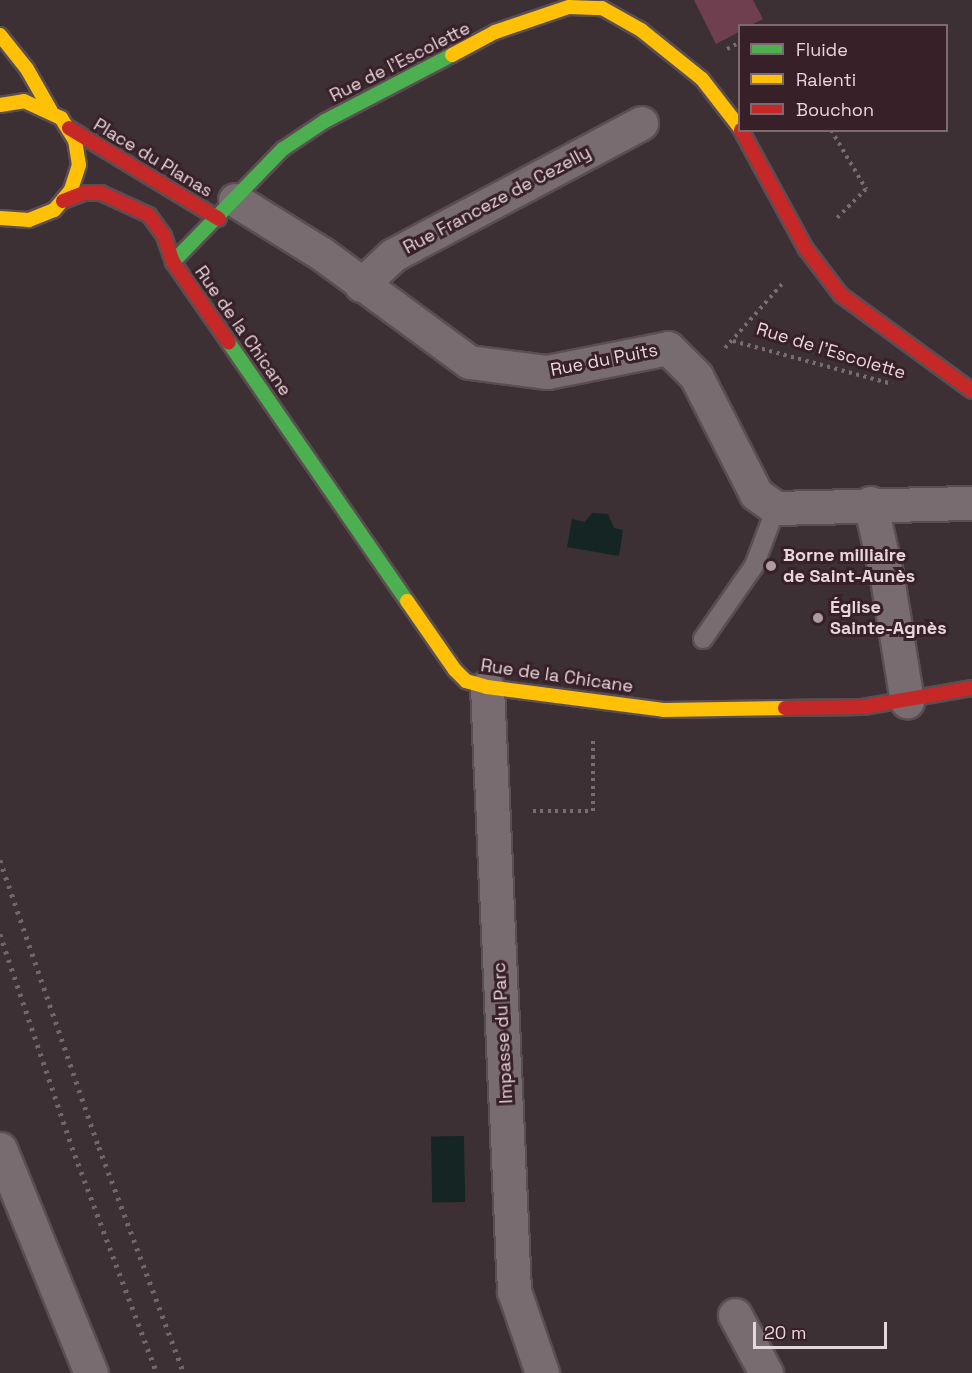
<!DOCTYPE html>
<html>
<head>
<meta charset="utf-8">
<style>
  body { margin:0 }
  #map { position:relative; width:972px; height:1373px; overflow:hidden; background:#3d3034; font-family:"Space Grotesk",sans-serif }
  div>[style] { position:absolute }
  .green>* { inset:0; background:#6f3e4f }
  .water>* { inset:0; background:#142523; transform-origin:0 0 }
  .path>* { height:4px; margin-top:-2px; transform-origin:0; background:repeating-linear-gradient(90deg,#786d70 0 3px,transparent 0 7.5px) }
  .roads { filter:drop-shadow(2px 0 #5a4e52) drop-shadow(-2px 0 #5a4e52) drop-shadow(0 2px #5a4e52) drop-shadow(0 -2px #5a4e52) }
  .lane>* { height:18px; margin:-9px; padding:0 9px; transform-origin:9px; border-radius:9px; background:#786c70 }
  .street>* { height:33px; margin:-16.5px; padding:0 16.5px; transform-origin:16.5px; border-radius:16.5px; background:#786c70 }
  .fast>* { height:14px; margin:-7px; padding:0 7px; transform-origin:7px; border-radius:7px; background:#4caf50 }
  .slow>* { height:14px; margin:-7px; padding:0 7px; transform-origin:7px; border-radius:7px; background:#ffc107 }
  .jam>* { height:14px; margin:-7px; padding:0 7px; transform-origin:7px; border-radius:7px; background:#c62828 }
  .rail>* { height:4.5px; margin-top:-2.25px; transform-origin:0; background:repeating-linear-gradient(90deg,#71676a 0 3px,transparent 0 9px) }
  .dots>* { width:16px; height:16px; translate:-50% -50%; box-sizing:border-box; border:3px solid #382028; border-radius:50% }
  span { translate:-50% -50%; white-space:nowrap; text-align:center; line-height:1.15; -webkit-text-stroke:6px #382028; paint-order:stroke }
  .street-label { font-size:18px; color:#e7d6db }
  .poi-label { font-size:18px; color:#e7d6db; font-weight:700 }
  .left { translate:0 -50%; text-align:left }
  .legend { position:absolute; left:738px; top:24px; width:210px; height:108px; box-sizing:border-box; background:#382028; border:2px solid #7e6970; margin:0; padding:8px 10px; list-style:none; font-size:18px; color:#e7d6db }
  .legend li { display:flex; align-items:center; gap:12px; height:30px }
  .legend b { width:30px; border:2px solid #7e6970 }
  .scale { position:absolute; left:753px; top:1322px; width:134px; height:27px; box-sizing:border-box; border:3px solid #e7d6db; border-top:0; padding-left:8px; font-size:18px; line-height:21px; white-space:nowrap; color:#e7d6db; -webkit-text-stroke:4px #382028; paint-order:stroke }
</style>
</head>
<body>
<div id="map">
  <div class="green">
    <i style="clip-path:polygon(694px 0,753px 0,763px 19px,751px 25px,740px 26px,739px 32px,716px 44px)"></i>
  </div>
  <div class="water">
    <i style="clip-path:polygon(592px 513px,608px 514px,614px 528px,623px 530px,619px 556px,567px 547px,572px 519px,585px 522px)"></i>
    <i style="left:464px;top:1136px;width:66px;height:33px;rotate:89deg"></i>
  </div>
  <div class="path">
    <i style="left:769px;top:26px;width:1px"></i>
    <i style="left:727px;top:49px;width:15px;rotate:-28deg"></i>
    <i style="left:831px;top:130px;width:69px;rotate:59.3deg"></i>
    <i style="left:866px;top:189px;width:42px;rotate:135deg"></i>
    <i style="left:733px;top:341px;width:165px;rotate:15.1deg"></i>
    <i style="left:725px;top:348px;width:86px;rotate:-48.3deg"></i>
    <i style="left:533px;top:811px;width:60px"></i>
    <i style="left:593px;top:811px;width:70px;rotate:-90deg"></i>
  </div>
  <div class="roads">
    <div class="lane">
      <i style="left:703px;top:639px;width:89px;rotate:-55.1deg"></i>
      <i style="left:754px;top:566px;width:62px;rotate:-69.2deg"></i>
    </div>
    <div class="street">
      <i style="left:235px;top:200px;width:102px;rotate:31.8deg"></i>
      <i style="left:322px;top:254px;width:182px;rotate:36.3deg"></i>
      <i style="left:469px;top:362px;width:79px;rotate:7.3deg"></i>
      <i style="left:547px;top:372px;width:123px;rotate:-11.2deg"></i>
      <i style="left:668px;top:348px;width:40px;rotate:45deg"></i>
      <i style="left:696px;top:376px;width:132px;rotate:63deg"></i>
      <i style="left:756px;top:494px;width:24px;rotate:35deg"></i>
      <i style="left:776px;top:508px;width:196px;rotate:-1.5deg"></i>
      <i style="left:361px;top:285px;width:44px;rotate:-43.2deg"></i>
      <i style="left:393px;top:255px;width:281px;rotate:-28deg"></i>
      <i style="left:870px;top:503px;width:77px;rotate:77.2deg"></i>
      <i style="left:887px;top:578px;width:125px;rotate:80.8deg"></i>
      <i style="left:487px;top:687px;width:605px;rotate:87.44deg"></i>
      <i style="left:514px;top:1291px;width:87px;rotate:71.1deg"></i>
      <i style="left:0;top:1149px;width:242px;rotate:67.9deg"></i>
      <i style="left:735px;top:1315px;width:66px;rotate:61.9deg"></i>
    </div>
    <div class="fast">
      <i style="left:173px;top:262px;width:158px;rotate:-45.8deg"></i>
      <i style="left:283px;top:149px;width:50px;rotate:-33.7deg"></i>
      <i style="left:325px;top:121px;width:143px;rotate:-27.5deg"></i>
      <i style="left:229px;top:343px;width:313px;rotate:55.4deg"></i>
    </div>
    <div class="slow">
      <i style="left:0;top:35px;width:43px;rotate:51.5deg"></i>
      <i style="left:27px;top:69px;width:48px;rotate:60.3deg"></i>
      <i style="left:452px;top:55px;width:49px;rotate:-28.1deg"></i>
      <i style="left:495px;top:32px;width:78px;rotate:-18.7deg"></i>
      <i style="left:569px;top:7px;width:33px;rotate:2deg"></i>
      <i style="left:602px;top:8px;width:45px;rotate:29.4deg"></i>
      <i style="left:641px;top:30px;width:78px;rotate:38.8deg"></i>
      <i style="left:702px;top:79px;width:62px;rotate:52.2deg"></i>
      <i style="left:0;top:105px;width:24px;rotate:-9deg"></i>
      <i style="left:24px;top:101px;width:41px;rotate:24.7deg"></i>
      <i style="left:61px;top:118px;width:26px;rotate:58deg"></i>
      <i style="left:75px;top:140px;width:25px;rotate:81deg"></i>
      <i style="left:79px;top:165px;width:26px;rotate:108deg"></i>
      <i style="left:71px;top:190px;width:26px;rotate:130deg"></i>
      <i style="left:54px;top:210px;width:27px;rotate:158deg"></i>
      <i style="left:29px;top:220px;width:29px;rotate:-176deg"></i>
      <i style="left:407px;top:601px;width:84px;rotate:55.2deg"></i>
      <i style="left:455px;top:670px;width:16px;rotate:45deg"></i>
      <i style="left:466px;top:681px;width:22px;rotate:16deg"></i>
      <i style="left:487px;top:687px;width:178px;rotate:7.4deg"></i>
      <i style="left:664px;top:710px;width:121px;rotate:-0.9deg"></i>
    </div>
    <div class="jam">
      <i style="left:69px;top:128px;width:175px;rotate:31.2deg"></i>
      <i style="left:741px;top:130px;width:136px;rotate:61.4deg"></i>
      <i style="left:806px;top:249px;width:58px;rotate:52.7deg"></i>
      <i style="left:841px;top:295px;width:162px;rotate:36.2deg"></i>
      <i style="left:63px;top:201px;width:22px;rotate:-21deg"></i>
      <i style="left:84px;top:193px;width:17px"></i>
      <i style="left:101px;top:193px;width:53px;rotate:24.6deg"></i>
      <i style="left:149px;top:215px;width:26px;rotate:54deg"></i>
      <i style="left:164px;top:236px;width:28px;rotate:71deg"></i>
      <i style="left:173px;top:262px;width:98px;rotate:55.3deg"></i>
      <i style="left:785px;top:708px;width:78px;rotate:-0.7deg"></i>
      <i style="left:863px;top:707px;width:111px;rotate:-9.9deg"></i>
    </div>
  </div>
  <div class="rail">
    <i style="left:0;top:860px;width:304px;rotate:71deg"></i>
    <i style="left:99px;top:1147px;width:241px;rotate:69.4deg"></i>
    <i style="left:0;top:934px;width:233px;rotate:71.3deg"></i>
    <i style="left:75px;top:1155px;width:233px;rotate:69.4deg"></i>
  </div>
  <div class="dots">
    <i style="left:771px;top:566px;background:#ac9ca1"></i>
    <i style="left:818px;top:618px;background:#ac9ca1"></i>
  </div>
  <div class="street-label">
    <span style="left:400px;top:62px;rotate:-27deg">Rue de l'Escolette</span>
    <span style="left:153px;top:158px;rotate:31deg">Place du Planas</span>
    <span style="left:497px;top:200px;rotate:-28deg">Rue Franceze de Cezelly</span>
    <span style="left:243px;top:331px;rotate:55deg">Rue de la Chicane</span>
    <span style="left:831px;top:351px;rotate:17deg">Rue de l'Escolette</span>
    <span style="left:604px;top:360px;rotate:-11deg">Rue du Puits</span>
    <span style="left:557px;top:676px;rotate:8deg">Rue de la Chicane</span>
    <span style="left:503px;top:1033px;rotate:-93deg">Impasse du Parc</span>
  </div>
  <div class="poi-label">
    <span class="left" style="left:783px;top:566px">Borne milliaire<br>de Saint-Aunès</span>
    <span class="left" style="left:830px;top:618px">Église<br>Sainte-Agnès</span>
  </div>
  <ul class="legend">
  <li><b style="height:8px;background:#4caf50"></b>Fluide</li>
  <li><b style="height:8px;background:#ffc107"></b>Ralenti</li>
  <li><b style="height:8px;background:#c62828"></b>Bouchon</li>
  </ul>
  <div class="scale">20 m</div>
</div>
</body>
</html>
